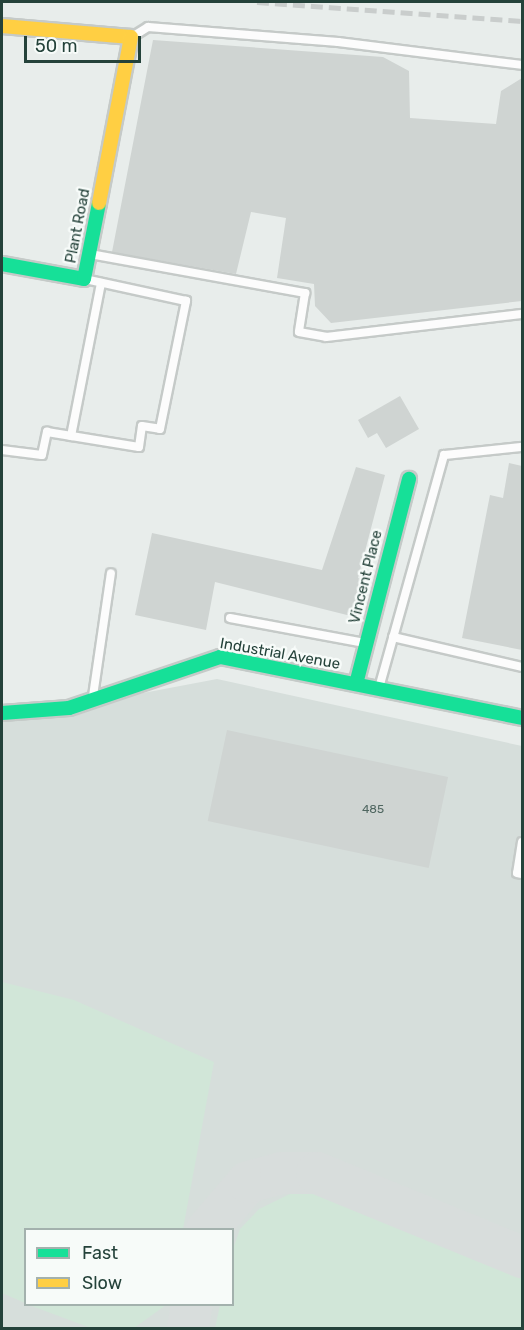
<!DOCTYPE html>
<html>
<head>
<meta charset="utf-8">
<style>
  body { margin:0 }
  #map { position:relative; width:524px; height:1330px; overflow:hidden; background:#e8edeb; font-family:Rubik,sans-serif }
  div>[style] { position:absolute }
  .built>* { inset:0; background:#d6dedb }
  .green>* { inset:0; background:#d1e6d8 }
  .taxiway>* { height:42px; margin:-21px; padding:0 21px; transform-origin:21px; border-radius:21px; background:#d8dddc }
  .building>* { inset:0; background:#cfd4d2; transform-origin:0 0 }
  .roads { filter:drop-shadow(2px 0 #c5cac8) drop-shadow(-2px 0 #c5cac8) drop-shadow(0 2px #c5cac8) drop-shadow(0 -2px #c5cac8) }
  .lane>* { height:8px; margin:-4px; padding:0 4px; transform-origin:4px; border-radius:4px; background:#fcfcfc }
  .fast>* { height:14px; margin:-7px; padding:0 7px; transform-origin:7px; border-radius:7px; background:#16e098 }
  .slow>* { height:14px; margin:-7px; padding:0 7px; transform-origin:7px; border-radius:7px; background:#ffcf43 }
  .rail>* { height:4.5px; margin-top:-2.25px; transform-origin:0; background:repeating-linear-gradient(90deg,#c9cdcc 0 12px,transparent 0 18px) }
  span { translate:-50% -50%; white-space:nowrap; text-align:center; line-height:1.15; -webkit-text-stroke:5px #f7fbf9; paint-order:stroke }
  .number-label { font-size:12px; color:#506761 }
  .number-label span { -webkit-text-stroke-width:0 }
  .street-label { font-size:15px; color:#24423a }
  .frame { position:absolute; inset:0; border:3px solid #24423a; pointer-events:none }
  .legend { position:absolute; left:24px; top:1228px; width:210px; height:78px; box-sizing:border-box; background:#f7fbf9; border:2px solid #a3b1ad; margin:0; padding:8px 10px; list-style:none; font-size:18px; color:#24423a }
  .legend li { display:flex; align-items:center; gap:12px; height:30px }
  .legend b { width:30px; border:2px solid #a3b1ad }
  .scale { position:absolute; left:24px; top:36px; width:117px; height:27px; box-sizing:border-box; border:3px solid #24423a; border-top:0; padding-left:8px; font-size:18px; line-height:21px; white-space:nowrap; color:#24423a; -webkit-text-stroke:4px #f7fbf9; paint-order:stroke }
</style>
</head>
<body>
<div id="map">
  <div class="built">
    <i style="clip-path:polygon(evenodd,217px 679px,522px 746px,522px 1328px,2px 1328px,2px 707px,48px 711px,217px 679px,26px 1230px,232px 1230px,232px 1304px,26px 1304px,26px 1230px)"></i>
  </div>
  <div class="green">
    <i style="clip-path:polygon(2px 982px,74px 1000px,214px 1062px,183px 1229px,26px 1230px,25px 1303px,2px 1293px)"></i>
    <i style="clip-path:polygon(294px 1192px,316px 1194px,522px 1278px,522px 1328px,215px 1328px,220px 1305px,232px 1304px,233px 1249px,240px 1229px,259px 1209px)"></i>
    <i style="clip-path:polygon(29px 1305px,166px 1305px,134px 1328px,91px 1328px)"></i>
  </div>
  <div class="taxiway">
    <i style="left:207px;top:1230px;width:63px;rotate:-49.5deg"></i>
    <i style="left:248px;top:1182px;width:34px;rotate:-15deg"></i>
    <i style="left:281px;top:1173px;width:36px"></i>
    <i style="left:317px;top:1173px;width:222px;rotate:22.3deg"></i>
    <i style="left:188px;top:1328px;width:24px;rotate:-81deg"></i>
  </div>
  <div class="building">
    <i style="clip-path:polygon(153px 40px,383px 57px,409px 71px,410px 118px,496px 124px,501px 91px,522px 78px,522px 301px,331px 323px,315px 306px,314px 284px,277px 278px,286px 218px,251px 212px,236px 274px,112px 252px)"></i>
    <i style="clip-path:polygon(400px 396px,419px 429px,386px 448px,377px 433px,368px 438px,358px 420px)"></i>
    <i style="clip-path:polygon(509px 463px,522px 466px,522px 650px,462px 638px,490px 495px,503px 498px)"></i>
    <i style="clip-path:polygon(356px 467px,385px 475px,358px 578px,363px 579px,355px 617px,215px 582px,206px 630px,135px 615px,152px 533px,322px 570px)"></i>
    <i style="left:227px;top:730px;width:226px;height:93px;rotate:12deg"></i>
  </div>
  <div class="roads">
    <div class="lane">
      <i style="left:132px;top:37px;width:19px;rotate:-32deg"></i>
      <i style="left:148px;top:27px;width:191px;rotate:4.5deg"></i>
      <i style="left:338px;top:42px;width:185px;rotate:7.1deg"></i>
      <i style="left:90px;top:254px;width:219px;rotate:10.3deg"></i>
      <i style="left:305px;top:293px;width:39px;rotate:99deg"></i>
      <i style="left:299px;top:332px;width:27px;rotate:10deg"></i>
      <i style="left:326px;top:337px;width:197px;rotate:-6.7deg"></i>
      <i style="left:71px;top:436px;width:156px;rotate:-78.9deg"></i>
      <i style="left:2px;top:450px;width:40px;rotate:7.1deg"></i>
      <i style="left:42px;top:455px;width:24px;rotate:-78deg"></i>
      <i style="left:47px;top:432px;width:93px;rotate:9.3deg"></i>
      <i style="left:139px;top:447px;width:21px;rotate:-82deg"></i>
      <i style="left:142px;top:426px;width:18px;rotate:9deg"></i>
      <i style="left:160px;top:429px;width:131px;rotate:-78.5deg"></i>
      <i style="left:186px;top:301px;width:103px;rotate:-167.7deg"></i>
      <i style="left:230px;top:618px;width:137px;rotate:10.5deg"></i>
      <i style="left:393px;top:637px;width:132px;rotate:13.1deg"></i>
      <i style="left:379px;top:688px;width:242px;rotate:-74.4deg"></i>
      <i style="left:444px;top:455px;width:78px;rotate:-5.9deg"></i>
      <i style="left:93px;top:696px;width:124px;rotate:-81.7deg"></i>
      <i style="left:522px;top:842px;width:31px;rotate:99deg"></i>
      <i style="left:517px;top:873px;width:5px;rotate:11deg"></i>
    </div>
    <div class="fast">
      <i style="left:2px;top:264px;width:83px;rotate:10.4deg"></i>
      <i style="left:84px;top:279px;width:77px;rotate:-78.8deg"></i>
      <i style="left:356px;top:684px;width:212px;rotate:-75.5deg"></i>
      <i style="left:2px;top:713px;width:67px;rotate:-4.3deg"></i>
      <i style="left:69px;top:708px;width:159px;rotate:-18.7deg"></i>
      <i style="left:220px;top:657px;width:308px;rotate:11.4deg"></i>
    </div>
    <div class="slow">
      <i style="left:2px;top:26px;width:129px;rotate:4.9deg"></i>
      <i style="left:131px;top:37px;width:169px;rotate:100.9deg"></i>
    </div>
  </div>
  <div class="rail">
    <i style="left:257px;top:2px;width:266px;rotate:4.1deg"></i>
  </div>
  <div class="number-label">
    <span style="left:373px;top:810px">485</span>
  </div>
  <div class="street-label">
    <span style="left:78px;top:226px;rotate:-79deg">Plant Road</span>
    <span style="left:366px;top:577px;rotate:-76deg">Vincent Place</span>
    <span style="left:280px;top:654px;rotate:10deg">Industrial Avenue</span>
  </div>
  <div class="frame"></div>
  <ul class="legend">
  <li><b style="height:8px;background:#16e098"></b>Fast</li>
  <li><b style="height:8px;background:#ffcf43"></b>Slow</li>
  </ul>
  <div class="scale">50 m</div>
</div>
</body>
</html>
